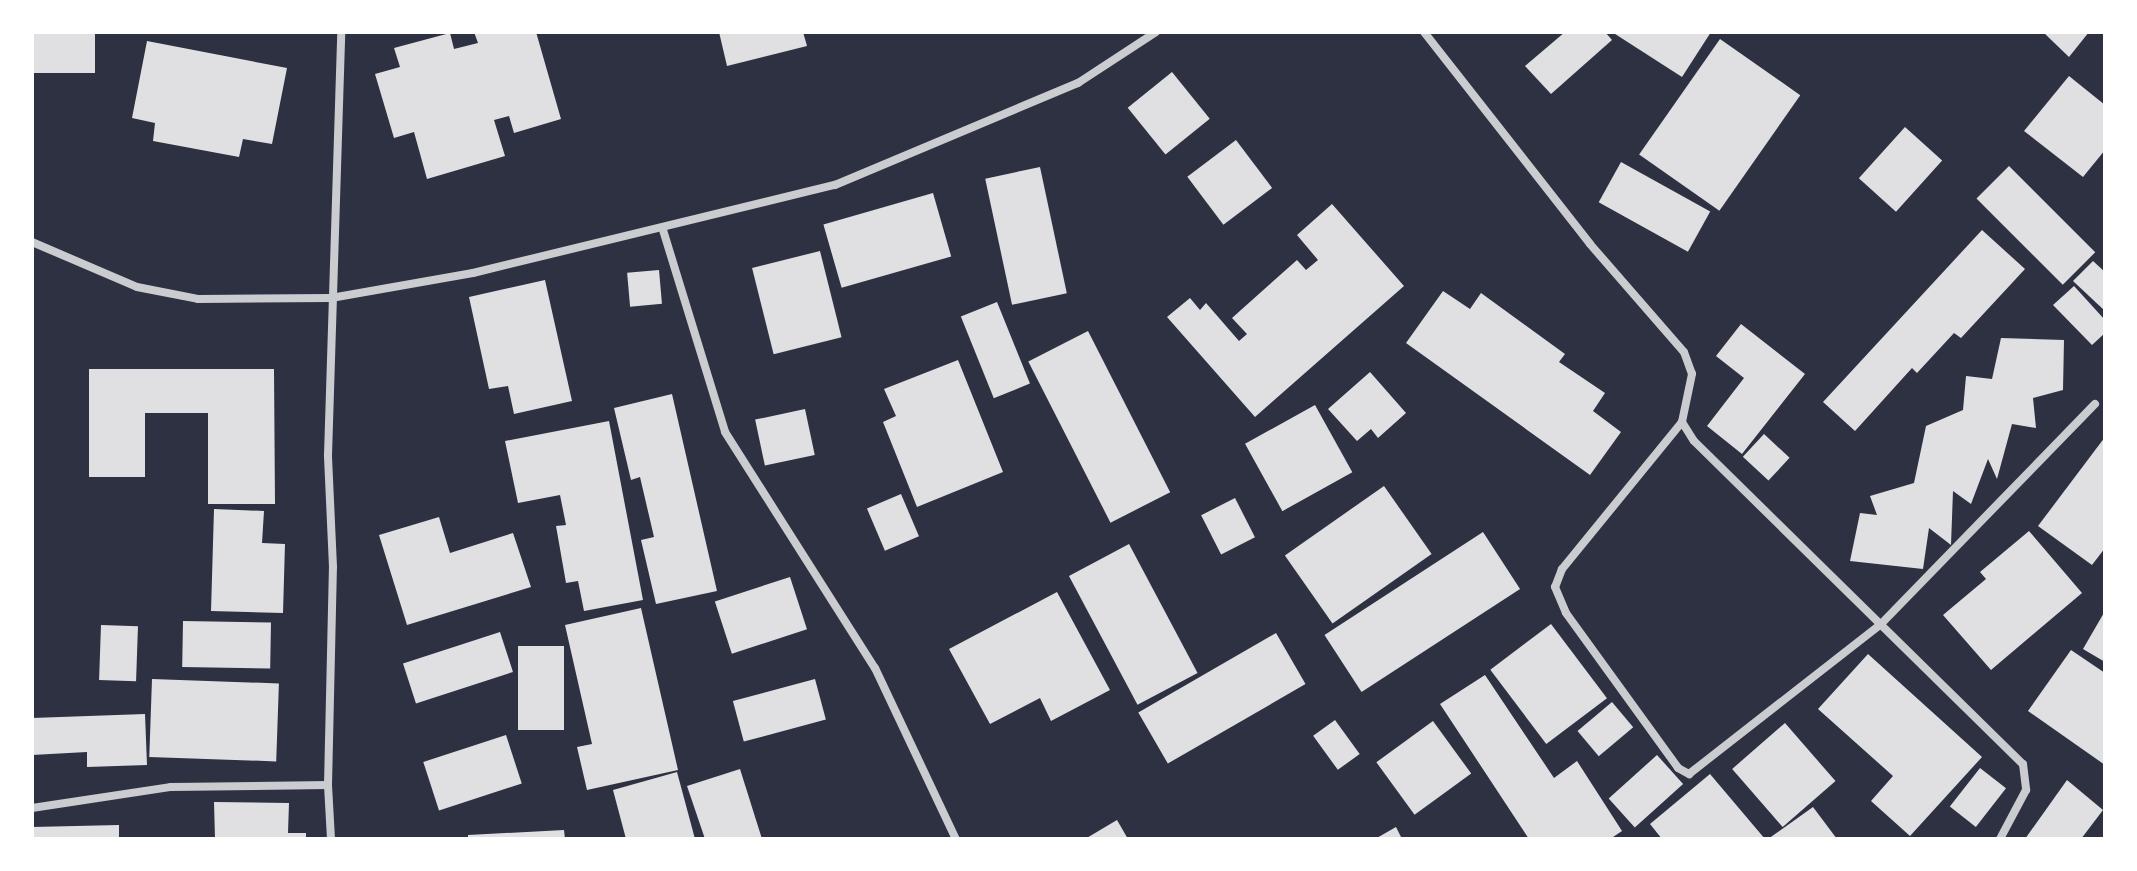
<!DOCTYPE html>
<html>
<head>
<meta charset="utf-8">
<style>
  body { margin:0 }
  #map { position:relative; width:2137px; height:871px; overflow:hidden; background:#2d3142; font-family:"Playfair Display",serif }
  div>[style] { position:absolute }
  .building>* { inset:0; background:#e0e0e3; transform-origin:0 0 }
  .minor>* { height:8px; margin:-4px; padding:0 4px; transform-origin:4px; border-radius:4px; background:#caccd0 }
  span { translate:-50% -50%; white-space:nowrap; text-align:center; line-height:1.15; -webkit-text-stroke:8px #fff; paint-order:stroke }
  .frame { position:absolute; inset:0; border:34px solid #fff; pointer-events:none }
</style>
</head>
<body>
<div id="map">
  <div class="building">
    <i style="left:32px;top:32px;width:63px;height:41px"></i>
    <i style="clip-path:polygon(474px 32px,536px 32px,561px 119px,514px 133px,509px 116px,494px 120px,505px 156px,427px 179px,414px 132px,394px 138px,375px 74px,400px 67px,394px 48px,450px 33px,454px 49px,478px 43px)"></i>
    <i style="clip-path:polygon(719px 32px,803px 32px,807px 46px,727px 66px)"></i>
    <i style="clip-path:polygon(1565px 32px,1605px 32px,1612px 40px,1551px 94px,1525px 66px)"></i>
    <i style="clip-path:polygon(1612px 32px,1711px 32px,1682px 77px)"></i>
    <i style="clip-path:polygon(2043px 32px,2089px 32px,2069px 57px)"></i>
    <i style="left:1720px;top:39px;width:98px;height:141px;rotate:35deg"></i>
    <i style="clip-path:polygon(147px 41px,287px 68px,272px 144px,243px 139px,239px 157px,153px 141px,155px 123px,132px 118px)"></i>
    <i style="left:1172px;top:72px;width:60px;height:57px;rotate:51deg"></i>
    <i style="clip-path:polygon(2069px 76px,2105px 105px,2105px 150px,2083px 177px,2024px 131px)"></i>
    <i style="left:1905px;top:127px;width:50px;height:69px;rotate:42deg"></i>
    <i style="left:1236px;top:140px;width:60px;height:61px;rotate:53deg"></i>
    <i style="left:1621px;top:162px;width:102px;height:46px;rotate:29deg"></i>
    <i style="left:2009px;top:166px;width:122px;height:46px;rotate:45deg"></i>
    <i style="left:1040px;top:167px;width:129px;height:56px;rotate:78deg"></i>
    <i style="left:933px;top:193px;width:66px;height:114px;rotate:74deg"></i>
    <i style="clip-path:polygon(1332px 204px,1404px 286px,1255px 417px,1167px 317px,1190px 298px,1200px 310px,1206px 303px,1239px 341px,1247px 334px,1232px 318px,1297px 260px,1306px 270px,1318px 260px,1297px 235px)"></i>
    <i style="clip-path:polygon(1982px 230px,2025px 269px,1961px 338px,1954px 333px,1917px 373px,1912px 368px,1855px 431px,1823px 402px)"></i>
    <i style="left:820px;top:251px;width:89px;height:70px;rotate:76deg"></i>
    <i style="clip-path:polygon(2093px 261px,2105px 272px,2105px 311px,2073px 281px)"></i>
    <i style="left:659px;top:270px;width:34px;height:32px;rotate:85deg"></i>
    <i style="clip-path:polygon(545px 280px,572px 401px,514px 414px,508px 386px,489px 389px,469px 297px)"></i>
    <i style="clip-path:polygon(2074px 286px,2105px 320px,2105px 333px,2092px 345px,2053px 305px)"></i>
    <i style="clip-path:polygon(1443px 291px,1470px 309px,1481px 293px,1565px 354px,1559px 362px,1605px 393px,1593px 411px,1621px 432px,1590px 475px,1406px 343px)"></i>
    <i style="left:997px;top:302px;width:88px;height:39px;rotate:68deg"></i>
    <i style="clip-path:polygon(1741px 324px,1805px 374px,1742px 454px,1707px 426px,1744px 378px,1716px 356px)"></i>
    <i style="left:1088px;top:331px;width:181px;height:67px;rotate:63deg"></i>
    <i style="clip-path:polygon(2001px 338px,2064px 340px,2063px 390px,2033px 398px,2036px 428px,2012px 424px,1997px 479px,1988px 459px,1971px 504px,1953px 491px,1951px 545px,1929px 528px,1923px 569px,1850px 561px,1860px 513px,1877px 515px,1870px 496px,1914px 483px,1926px 426px,1963px 410px,1966px 376px,1992px 379px)"></i>
    <i style="clip-path:polygon(958px 360px,1003px 472px,917px 507px,883px 422px,896px 416px,884px 389px)"></i>
    <i style="clip-path:polygon(89px 369px,274px 369px,275px 504px,208px 504px,208px 413px,145px 413px,145px 477px,89px 477px)"></i>
    <i style="clip-path:polygon(1370px 372px,1406px 413px,1378px 438px,1371px 429px,1357px 441px,1328px 409px)"></i>
    <i style="clip-path:polygon(672px 394px,717px 591px,656px 604px,641px 540px,654px 537px,640px 477px,631px 480px,614px 408px)"></i>
    <i style="left:1315px;top:405px;width:77px;height:80px;rotate:61deg"></i>
    <i style="left:805px;top:409px;width:47px;height:51px;rotate:78deg"></i>
    <i style="clip-path:polygon(609px 421px,643px 600px,584px 611px,578px 581px,566px 583px,556px 526px,566px 525px,560px 495px,518px 503px,505px 441px)"></i>
    <i style="left:1764px;top:434px;width:35px;height:31px;rotate:43deg"></i>
    <i style="clip-path:polygon(2105px 437px,2105px 548px,2092px 565px,2038px 526px)"></i>
    <i style="left:1384px;top:486px;width:83px;height:121px;rotate:55deg"></i>
    <i style="left:901px;top:494px;width:46px;height:37px;rotate:67deg"></i>
    <i style="left:1235px;top:498px;width:44px;height:38px;rotate:63deg"></i>
    <i style="clip-path:polygon(214px 509px,264px 511px,262px 543px,285px 544px,283px 613px,211px 611px)"></i>
    <i style="clip-path:polygon(439px 517px,450px 553px,513px 533px,531px 587px,407px 625px,379px 535px)"></i>
    <i style="clip-path:polygon(2029px 531px,2082px 593px,1991px 670px,1943px 615px,1986px 579px,1980px 572px)"></i>
    <i style="left:1483px;top:532px;width:68px;height:189px;rotate:57deg"></i>
    <i style="left:1129px;top:544px;width:146px;height:68px;rotate:62deg"></i>
    <i style="left:790px;top:577px;width:55px;height:79px;rotate:72deg"></i>
    <i style="clip-path:polygon(1057px 592px,1110px 690px,1051px 721px,1040px 698px,990px 724px,949px 649px)"></i>
    <i style="clip-path:polygon(641px 608px,678px 770px,587px 790px,577px 747px,592px 744px,565px 625px)"></i>
    <i style="clip-path:polygon(2105px 611px,2105px 662px,2083px 649px)"></i>
    <i style="left:183px;top:621px;width:88px;height:46px;rotate:1deg"></i>
    <i style="left:1551px;top:624px;width:93px;height:76px;rotate:53deg"></i>
    <i style="left:101px;top:625px;width:37px;height:55px;rotate:2deg"></i>
    <i style="left:500px;top:632px;width:42px;height:102px;rotate:72deg"></i>
    <i style="left:1276px;top:633px;width:59px;height:159px;rotate:60deg"></i>
    <i style="left:518px;top:646px;width:46px;height:84px"></i>
    <i style="clip-path:polygon(2071px 650px,2105px 673px,2105px 765px,2028px 711px)"></i>
    <i style="clip-path:polygon(1868px 654px,1982px 757px,1910px 836px,1871px 801px,1893px 776px,1818px 709px)"></i>
    <i style="clip-path:polygon(1485px 675px,1554px 778px,1577px 761px,1622px 831px,1610px 839px,1529px 839px,1440px 704px)"></i>
    <i style="left:152px;top:679px;width:127px;height:78px;rotate:2deg"></i>
    <i style="left:815px;top:679px;width:42px;height:85px;rotate:75deg"></i>
    <i style="left:1612px;top:702px;width:33px;height:45px;rotate:50deg"></i>
    <i style="clip-path:polygon(145px 714px,147px 765px,87px 767px,87px 752px,32px 755px,32px 718px)"></i>
    <i style="left:1335px;top:720px;width:42px;height:27px;rotate:54deg"></i>
    <i style="left:1433px;top:721px;width:65px;height:70px;rotate:54deg"></i>
    <i style="left:1785px;top:723px;width:77px;height:70px;rotate:49deg"></i>
    <i style="left:506px;top:735px;width:51px;height:87px;rotate:72deg"></i>
    <i style="left:1657px;top:755px;width:39px;height:65px;rotate:48deg"></i>
    <i style="left:1980px;top:768px;width:33px;height:49px;rotate:38deg"></i>
    <i style="clip-path:polygon(740px 769px,762px 839px,705px 839px,687px 786px)"></i>
    <i style="clip-path:polygon(677px 772px,695px 839px,626px 839px,613px 790px)"></i>
    <i style="clip-path:polygon(1710px 774px,1765px 839px,1662px 839px,1650px 824px)"></i>
    <i style="clip-path:polygon(2067px 780px,2103px 810px,2081px 839px,2025px 839px)"></i>
    <i style="clip-path:polygon(214px 802px,289px 803px,288px 833px,306px 833px,306px 839px,215px 839px)"></i>
    <i style="clip-path:polygon(1813px 807px,1837px 839px,1768px 839px)"></i>
    <i style="clip-path:polygon(1117px 820px,1128px 839px,1085px 839px)"></i>
    <i style="clip-path:polygon(119px 825px,119px 839px,32px 839px,32px 827px)"></i>
    <i style="clip-path:polygon(1396px 827px,1402px 839px,1375px 839px)"></i>
    <i style="clip-path:polygon(564px 830px,565px 839px,468px 839px,468px 835px)"></i>
  </div>
  <div class="minor">
    <i style="left:1424px;top:32px;width:269px;rotate:51.9deg"></i>
    <i style="left:1590px;top:244px;width:143px;rotate:49deg"></i>
    <i style="left:1684px;top:352px;width:23px;rotate:70deg"></i>
    <i style="left:1692px;top:374px;width:49px;rotate:101.8deg"></i>
    <i style="left:1682px;top:422px;width:22px;rotate:58deg"></i>
    <i style="left:1694px;top:441px;width:461px;rotate:44.5deg"></i>
    <i style="left:2023px;top:764px;width:26px;rotate:83deg"></i>
    <i style="left:2026px;top:790px;width:55px;rotate:118deg"></i>
    <i style="left:663px;top:230px;width:211px;rotate:72.9deg"></i>
    <i style="left:725px;top:432px;width:280px;rotate:57.6deg"></i>
    <i style="left:875px;top:668px;width:189px;rotate:64.7deg"></i>
    <i style="left:32px;top:242px;width:114px;rotate:23.2deg"></i>
    <i style="left:137px;top:287px;width:62px;rotate:11.1deg"></i>
    <i style="left:198px;top:299px;width:133px;rotate:-0.4deg"></i>
    <i style="left:331px;top:298px;width:144px;rotate:-10deg"></i>
    <i style="left:473px;top:273px;width:373px;rotate:-13.7deg"></i>
    <i style="left:835px;top:185px;width:264px;rotate:-22.8deg"></i>
    <i style="left:1078px;top:83px;width:93px;rotate:-33.2deg"></i>
    <i style="left:1682px;top:422px;width:190px;rotate:129.2deg"></i>
    <i style="left:1562px;top:569px;width:19px;rotate:111deg"></i>
    <i style="left:1555px;top:587px;width:28px;rotate:67deg"></i>
    <i style="left:1566px;top:613px;width:191px;rotate:54.1deg"></i>
    <i style="left:1678px;top:768px;width:13px;rotate:29deg"></i>
    <i style="left:1689px;top:774px;width:244px;rotate:-38deg"></i>
    <i style="left:1881px;top:624px;width:307px;rotate:-45.8deg"></i>
    <i style="left:32px;top:808px;width:141px;rotate:-8.6deg"></i>
    <i style="left:171px;top:787px;width:157px;rotate:-0.7deg"></i>
    <i style="left:331px;top:839px;width:54px;rotate:-93.2deg"></i>
    <i style="left:328px;top:785px;width:218px;rotate:-88.7deg"></i>
    <i style="left:333px;top:567px;width:112px;rotate:-92.6deg"></i>
    <i style="left:328px;top:455px;width:423px;rotate:-88.2deg"></i>
  </div>
  <div class="frame"></div>
</div>
</body>
</html>
